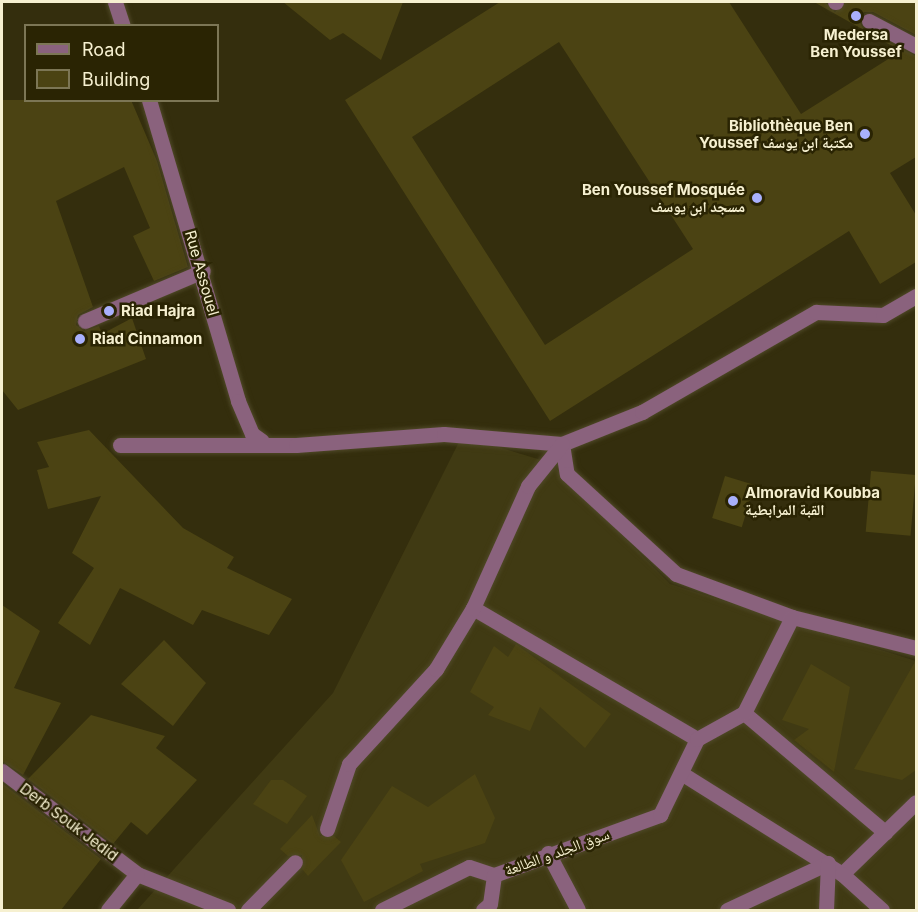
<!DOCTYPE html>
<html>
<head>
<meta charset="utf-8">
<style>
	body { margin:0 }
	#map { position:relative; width:918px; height:912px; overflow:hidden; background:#342e0d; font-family:Inter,"Noto Naskh Arabic",sans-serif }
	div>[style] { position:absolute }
	.built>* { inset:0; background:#403a13 }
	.building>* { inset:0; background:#4b4313; transform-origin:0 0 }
	.roads { filter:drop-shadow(0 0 2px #4f4928) drop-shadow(0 0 2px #4f4928) }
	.lane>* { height:15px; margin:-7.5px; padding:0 7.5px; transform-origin:7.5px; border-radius:7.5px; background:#8a627d }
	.street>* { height:15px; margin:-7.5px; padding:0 7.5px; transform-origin:7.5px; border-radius:7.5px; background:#8a627d }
	.dots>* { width:16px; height:16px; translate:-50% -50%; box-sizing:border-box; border:3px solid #2a2403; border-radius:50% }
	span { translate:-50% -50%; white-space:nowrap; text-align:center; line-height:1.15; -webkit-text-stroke:5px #2a2403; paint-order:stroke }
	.poi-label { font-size:15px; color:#f6f0d0; font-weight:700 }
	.right { translate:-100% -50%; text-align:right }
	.left { translate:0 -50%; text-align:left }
	.street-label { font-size:15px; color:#f6f0d0 }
	.frame { position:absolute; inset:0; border:3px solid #f6f0d0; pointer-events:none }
	.legend { position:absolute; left:24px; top:24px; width:195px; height:78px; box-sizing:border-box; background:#2a2403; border:2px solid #7c7655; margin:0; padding:8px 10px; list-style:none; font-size:18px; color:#f6f0d0 }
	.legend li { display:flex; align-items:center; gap:12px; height:30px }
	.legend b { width:30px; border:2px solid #7c7655 }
</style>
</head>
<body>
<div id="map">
	<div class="built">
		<div style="clip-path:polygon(462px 436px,551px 463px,670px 584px,916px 661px,916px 910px,137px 910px,333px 693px)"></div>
	</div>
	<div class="building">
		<div style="clip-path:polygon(283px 2px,403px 2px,381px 60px,343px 33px,330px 40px)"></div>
		<div style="clip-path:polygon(evenodd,500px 2px,729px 2px,801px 114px,901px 51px,814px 2px,825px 2px,835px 12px,846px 2px,916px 2px,916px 35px,873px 12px,864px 12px,859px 21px,864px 30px,916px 56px,916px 157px,890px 173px,916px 215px,916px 262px,880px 284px,849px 231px,550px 421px,345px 100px,500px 2px,559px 42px,693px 249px,545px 345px,412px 137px,559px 42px)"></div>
		<div style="clip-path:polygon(2px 100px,131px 100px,157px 161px,188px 267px,154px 281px,133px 236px,150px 228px,124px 167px,56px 201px,93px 307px,78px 315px,76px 325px,84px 331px,99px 326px,102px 334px,132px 318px,146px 359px,18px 410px,2px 390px)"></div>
		<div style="clip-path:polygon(89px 430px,183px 528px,234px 557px,227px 568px,292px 599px,269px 635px,202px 610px,193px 625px,120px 588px,90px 645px,58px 623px,94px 568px,72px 553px,101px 496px,48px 509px,37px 470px,49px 467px,37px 442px)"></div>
		<div style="left:871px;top:471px;width:45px;height:61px;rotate:5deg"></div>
		<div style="left:725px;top:476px;width:31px;height:44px;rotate:17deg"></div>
		<div style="clip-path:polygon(2px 605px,40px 631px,14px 688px,61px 703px,23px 775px,2px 761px)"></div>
		<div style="clip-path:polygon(164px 640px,206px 683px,173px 726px,121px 684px)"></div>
		<div style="clip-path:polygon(516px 644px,611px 714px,585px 748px,540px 707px,530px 731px,488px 715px,494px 707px,470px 692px,494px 646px,508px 657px)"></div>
		<div style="clip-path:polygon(916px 660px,916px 770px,902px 780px,854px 769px)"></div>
		<div style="clip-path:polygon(811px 664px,850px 687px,834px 772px,794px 740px,809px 729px,782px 720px)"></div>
		<div style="clip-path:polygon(91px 715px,165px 736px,156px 748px,197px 780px,147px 835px,131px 822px,113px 844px,28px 779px)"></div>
		<div style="clip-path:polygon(475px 774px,495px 818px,485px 843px,420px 864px,423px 871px,364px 902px,341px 860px,392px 786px,428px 807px)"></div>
		<div style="clip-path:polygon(271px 780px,283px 780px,307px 796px,287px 824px,253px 804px)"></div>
		<div style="clip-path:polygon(2px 783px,101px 859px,61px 910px,2px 910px)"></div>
		<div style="clip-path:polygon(312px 815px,320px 836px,334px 836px,341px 842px,308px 876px,302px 869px,302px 855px,288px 856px,280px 849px)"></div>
	</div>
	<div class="roads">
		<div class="lane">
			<div style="left:835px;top:2px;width:1px"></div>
			<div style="left:869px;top:21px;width:53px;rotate:28deg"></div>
			<div style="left:85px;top:321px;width:128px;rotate:-23deg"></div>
		</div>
		<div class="street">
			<div style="left:115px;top:2px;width:25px;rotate:72deg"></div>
			<div style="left:149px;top:100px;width:314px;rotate:73.5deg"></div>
			<div style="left:238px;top:401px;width:36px;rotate:67deg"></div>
			<div style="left:252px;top:434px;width:12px;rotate:35deg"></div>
			<div style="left:562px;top:444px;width:30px;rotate:81deg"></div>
			<div style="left:567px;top:474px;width:148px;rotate:42.5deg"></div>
			<div style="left:676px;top:574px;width:124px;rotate:20.3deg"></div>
			<div style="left:792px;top:617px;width:128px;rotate:14deg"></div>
			<div style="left:120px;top:445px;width:176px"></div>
			<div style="left:296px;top:445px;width:148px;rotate:-4.3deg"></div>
			<div style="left:444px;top:434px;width:118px;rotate:4.8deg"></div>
			<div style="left:562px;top:444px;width:86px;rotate:-21.8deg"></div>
			<div style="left:642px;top:412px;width:201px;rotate:-29.9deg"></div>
			<div style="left:816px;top:312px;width:67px;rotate:2.6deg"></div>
			<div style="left:883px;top:315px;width:38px;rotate:-30deg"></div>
			<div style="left:473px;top:608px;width:259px;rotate:30.3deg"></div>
			<div style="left:744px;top:713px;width:185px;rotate:40.2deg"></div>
			<div style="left:2px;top:771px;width:170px;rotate:37.3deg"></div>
			<div style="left:137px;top:874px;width:98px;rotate:21.6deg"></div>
			<div style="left:681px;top:773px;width:190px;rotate:32.1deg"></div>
			<div style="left:842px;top:874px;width:103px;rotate:-44.2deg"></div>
			<div style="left:327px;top:829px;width:69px;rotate:-71.3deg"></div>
			<div style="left:349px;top:764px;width:129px;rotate:-47.5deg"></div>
			<div style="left:436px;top:669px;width:71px;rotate:-58.8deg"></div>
			<div style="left:473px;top:608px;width:134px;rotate:-65.7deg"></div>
			<div style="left:528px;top:486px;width:54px;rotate:-51deg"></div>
			<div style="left:548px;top:853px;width:64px;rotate:62.2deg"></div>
			<div style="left:842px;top:874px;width:54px;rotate:42deg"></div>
			<div style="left:108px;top:910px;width:46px;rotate:-51.1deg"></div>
			<div style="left:248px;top:910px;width:67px;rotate:-45.6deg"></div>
			<div style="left:382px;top:910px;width:97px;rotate:-26.3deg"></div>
			<div style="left:469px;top:867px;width:26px;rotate:18deg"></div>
			<div style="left:494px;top:875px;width:177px;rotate:-19.9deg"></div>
			<div style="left:660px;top:815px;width:85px;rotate:-64deg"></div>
			<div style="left:697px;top:739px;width:54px;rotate:-29deg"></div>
			<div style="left:744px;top:713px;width:107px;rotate:-63.4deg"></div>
			<div style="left:483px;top:910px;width:9px;rotate:-41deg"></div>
			<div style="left:490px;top:904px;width:29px;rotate:-82deg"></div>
			<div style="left:727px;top:910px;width:111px;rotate:-25deg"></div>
			<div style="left:826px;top:910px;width:47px;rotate:-87.6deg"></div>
		</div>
	</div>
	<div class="dots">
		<div style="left:856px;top:16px;background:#a9b0fc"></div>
		<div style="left:865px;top:134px;background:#a9b0fc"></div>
		<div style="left:757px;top:198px;background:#a9b0fc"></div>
		<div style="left:109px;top:311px;background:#a9b0fc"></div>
		<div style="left:80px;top:339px;background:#a9b0fc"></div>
		<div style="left:733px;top:501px;background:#a9b0fc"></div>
	</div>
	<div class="poi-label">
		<span style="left:856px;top:43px">Medersa<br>Ben Youssef</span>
		<span class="right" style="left:853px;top:134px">Bibliothèque Ben<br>Youssef مكتبة ابن يوسف</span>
		<span class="right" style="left:745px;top:198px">Ben Youssef Mosquée<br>مسجد ابن يوسف</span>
		<span class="left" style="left:121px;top:311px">Riad Hajra</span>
		<span class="left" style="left:92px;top:339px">Riad Cinnamon</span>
		<span class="left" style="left:745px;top:501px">Almoravid Koubba<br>القبة المرابطية</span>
	</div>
	<div class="street-label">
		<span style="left:202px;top:273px;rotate:74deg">Rue Assouel</span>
		<span style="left:69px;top:822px;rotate:37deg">Derb Souk Jedid</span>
		<span style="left:557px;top:852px;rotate:-20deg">سوق الجلد و الطالعة</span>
	</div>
	<div class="frame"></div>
	<ul class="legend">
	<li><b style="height:8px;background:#8a627d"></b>Road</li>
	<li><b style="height:16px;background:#4b4313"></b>Building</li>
	</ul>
</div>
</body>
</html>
